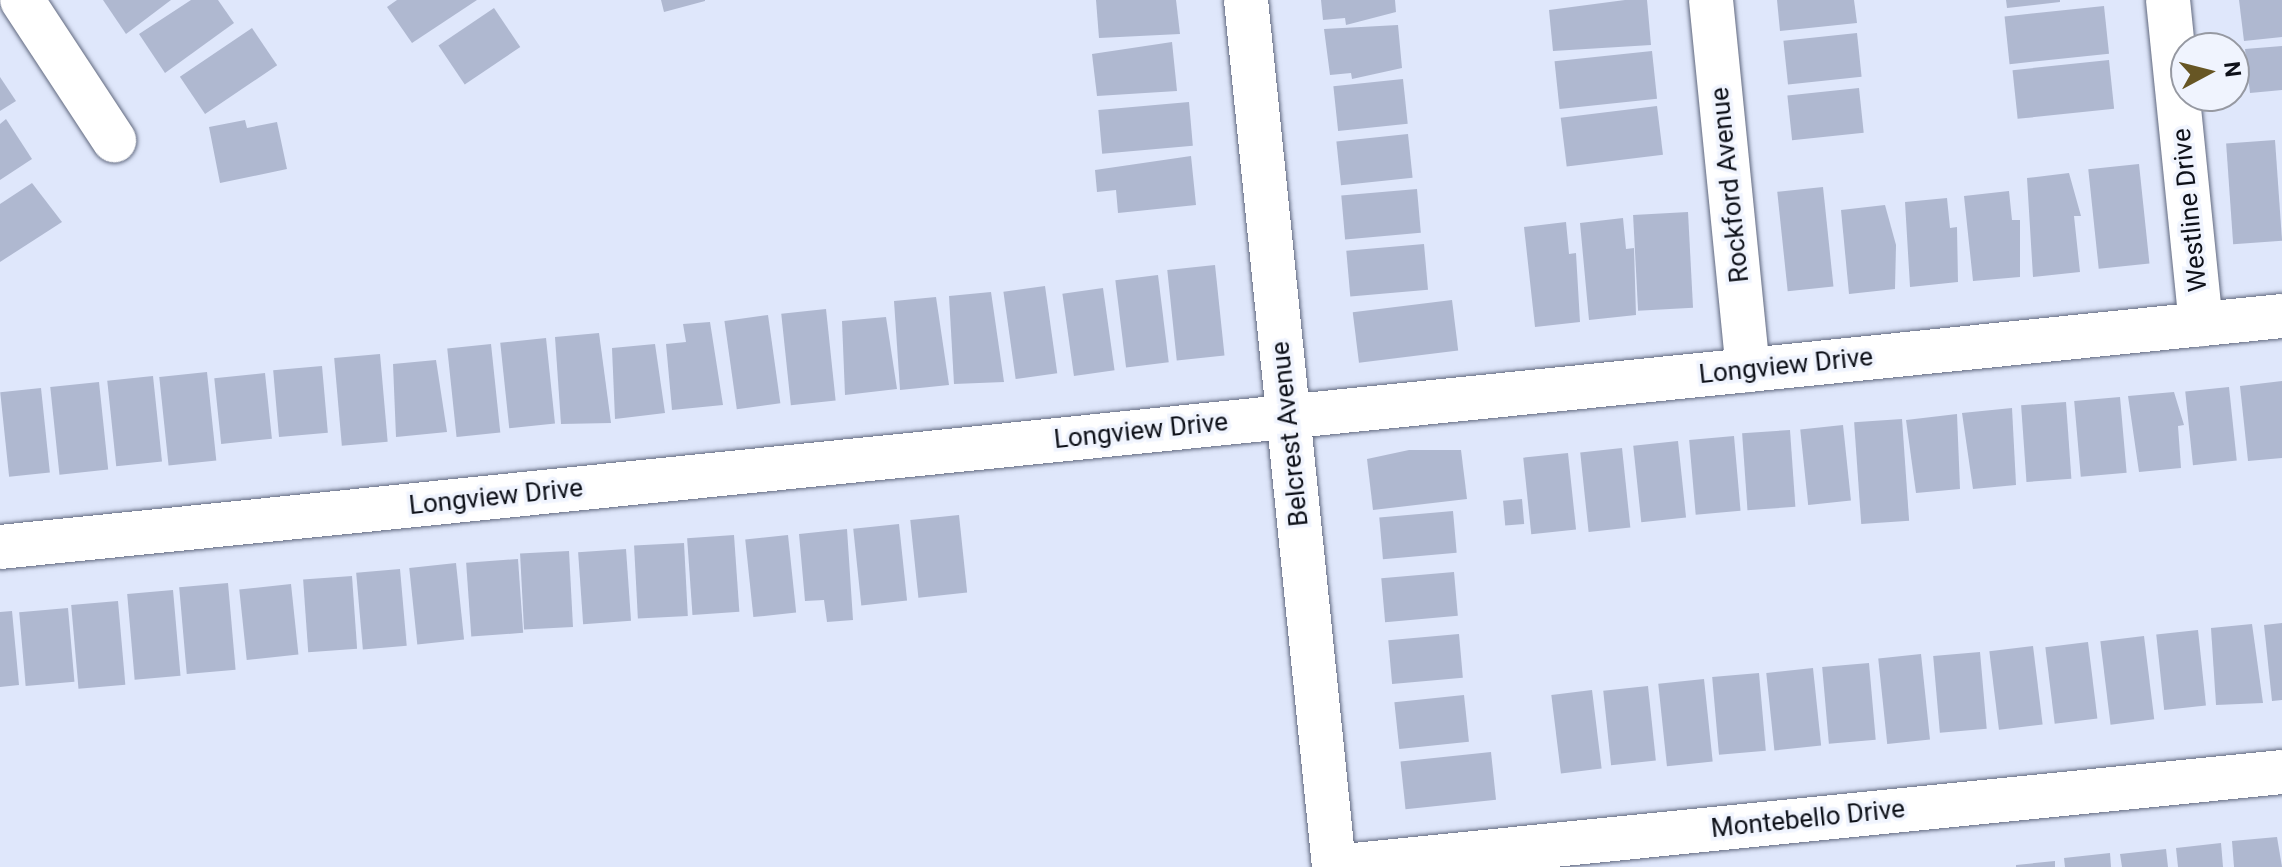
<!DOCTYPE html>
<html>
<head>
<meta charset="utf-8">
<style>
	body { margin:0 }
	#map { position:relative; width:2282px; height:867px; overflow:hidden; background:#dfe7fb; font-family:Roboto,sans-serif }
	div>[style] { position:absolute }
	.building>* { inset:0; background:#afb8d0; transform-origin:0 0 }
	.roads { filter:drop-shadow(0 0 2px #60687e) drop-shadow(0 0 2px #60687e) }
	.minor>* { height:44px; margin:-22px; padding:0 22px; transform-origin:22px; border-radius:22px; background:#fff }
	span { translate:-50% -50%; white-space:nowrap; text-align:center; line-height:1.15; -webkit-text-stroke:7px #f0f4fe; paint-order:stroke }
	.street-label { font-size:26px; color:#0e1119 }
	.north { position:absolute; left:2170px; top:32px; width:80px; height:80px; box-sizing:border-box; background:#f0f4fe; border:2px solid #9699a2; border-radius:50%; rotate:83deg; font-size:22px; font-weight:700; line-height:32px; text-align:center; color:#0e1119 }
	.north::after { content:''; display:block; margin:auto; width:28px; height:36px; background:#675624; clip-path:polygon(50% 0,100% 100%,50% 72%,0 100%) }
</style>
</head>
<body>
<div id="map">
	<div class="building">
		<div style="clip-path:polygon(103px 0,171px 0,126px 34px)"></div>
		<div style="clip-path:polygon(191px 0,218px 0,234px 23px,165px 73px,139px 34px)"></div>
		<div style="clip-path:polygon(397px 0,477px 0,412px 43px,387px 7px)"></div>
		<div style="clip-path:polygon(661px 0,705px 0,705px 1px,664px 12px)"></div>
		<div style="clip-path:polygon(1096px 0,1176px 0,1180px 34px,1099px 38px)"></div>
		<div style="clip-path:polygon(1321px 0,1395px 0,1396px 12px,1346px 25px,1345px 18px,1323px 20px)"></div>
		<div style="clip-path:polygon(1625px 0,1647px 0,1651px 45px,1553px 51px,1549px 10px)"></div>
		<div style="clip-path:polygon(1777px 0,1854px 0,1857px 23px,1780px 31px)"></div>
		<div style="clip-path:polygon(2006px 0,2060px 0,2060px 2px,2007px 8px)"></div>
		<div style="clip-path:polygon(2239px 0,2282px 0,2282px 37px,2244px 41px)"></div>
		<div style="left:2104px;top:6px;width:48px;height:100px;rotate:84deg"></div>
		<div style="left:494px;top:8px;width:47px;height:67px;rotate:56deg"></div>
		<div style="clip-path:polygon(1398px 25px,1402px 68px,1352px 79px,1351px 73px,1330px 75px,1324px 29px)"></div>
		<div style="left:252px;top:28px;width:45px;height:87px;rotate:56deg"></div>
		<div style="left:1857px;top:33px;width:44px;height:74px;rotate:84deg"></div>
		<div style="clip-path:polygon(1172px 42px,1177px 91px,1097px 96px,1092px 54px)"></div>
		<div style="clip-path:polygon(2282px 46px,2282px 90px,2250px 93px,2245px 49px)"></div>
		<div style="left:1652px;top:51px;width:48px;height:98px;rotate:84deg"></div>
		<div style="left:2109px;top:60px;width:49px;height:97px;rotate:84deg"></div>
		<div style="clip-path:polygon(0 77px,16px 101px,0 111px)"></div>
		<div style="left:1403px;top:79px;width:45px;height:70px;rotate:84deg"></div>
		<div style="left:1859px;top:88px;width:45px;height:72px;rotate:84deg"></div>
		<div style="left:1189px;top:102px;width:44px;height:91px;rotate:85deg"></div>
		<div style="left:1657px;top:106px;width:49px;height:97px;rotate:83deg"></div>
		<div style="clip-path:polygon(6px 119px,32px 159px,0 180px,0 124px)"></div>
		<div style="clip-path:polygon(245px 120px,247px 128px,277px 122px,287px 169px,220px 183px,209px 127px)"></div>
		<div style="left:1408px;top:134px;width:44px;height:72px;rotate:84deg"></div>
		<div style="left:2275px;top:140px;width:101px;height:49px;rotate:86deg"></div>
		<div style="clip-path:polygon(1191px 156px,1196px 205px,1118px 213px,1116px 190px,1097px 192px,1095px 170px)"></div>
		<div style="left:2139px;top:164px;width:100px;height:51px;rotate:84deg"></div>
		<div style="clip-path:polygon(2069px 173px,2081px 216px,2074px 216px,2080px 272px,2033px 277px,2027px 178px)"></div>
		<div style="clip-path:polygon(32px 183px,62px 222px,0 262px,0 204px)"></div>
		<div style="left:1823px;top:187px;width:100px;height:46px;rotate:84deg"></div>
		<div style="left:1417px;top:189px;width:44px;height:76px;rotate:85deg"></div>
		<div style="clip-path:polygon(2009px 191px,2012px 220px,2020px 220px,2020px 277px,1973px 281px,1964px 196px)"></div>
		<div style="clip-path:polygon(1947px 198px,1950px 228px,1957px 227px,1958px 282px,1910px 287px,1905px 202px)"></div>
		<div style="clip-path:polygon(1885px 205px,1896px 245px,1895px 289px,1849px 294px,1841px 210px)"></div>
		<div style="left:1688px;top:212px;width:96px;height:55px;rotate:87deg"></div>
		<div style="clip-path:polygon(1623px 218px,1626px 249px,1634px 248px,1636px 315px,1589px 320px,1580px 223px)"></div>
		<div style="clip-path:polygon(1566px 222px,1569px 254px,1576px 253px,1580px 322px,1535px 327px,1524px 227px)"></div>
		<div style="left:1424px;top:244px;width:46px;height:78px;rotate:85deg"></div>
		<div style="left:1215px;top:265px;width:91px;height:48px;rotate:84deg"></div>
		<div style="left:1158px;top:275px;width:88px;height:43px;rotate:83deg"></div>
		<div style="left:1045px;top:286px;width:88px;height:42px;rotate:82deg"></div>
		<div style="left:1103px;top:288px;width:83px;height:41px;rotate:82deg"></div>
		<div style="clip-path:polygon(991px 292px,1004px 382px,954px 384px,949px 296px)"></div>
		<div style="clip-path:polygon(936px 297px,949px 385px,900px 390px,894px 301px)"></div>
		<div style="left:1452px;top:300px;width:51px;height:100px;rotate:83deg"></div>
		<div style="left:826px;top:309px;width:92px;height:45px;rotate:84deg"></div>
		<div style="left:768px;top:315px;width:89px;height:44px;rotate:82deg"></div>
		<div style="clip-path:polygon(886px 317px,897px 389px,845px 395px,842px 321px)"></div>
		<div style="clip-path:polygon(710px 322px,723px 405px,672px 410px,666px 344px,686px 342px,683px 324px)"></div>
		<div style="clip-path:polygon(599px 333px,611px 423px,561px 424px,555px 337px)"></div>
		<div style="left:546px;top:338px;width:86px;height:46px;rotate:84deg"></div>
		<div style="left:491px;top:344px;width:89px;height:44px;rotate:84deg"></div>
		<div style="clip-path:polygon(655px 344px,665px 413px,615px 419px,612px 348px)"></div>
		<div style="left:380px;top:354px;width:88px;height:46px;rotate:85deg"></div>
		<div style="clip-path:polygon(436px 360px,447px 432px,396px 437px,393px 364px)"></div>
		<div style="left:322px;top:366px;width:67px;height:49px;rotate:85deg"></div>
		<div style="left:207px;top:372px;width:89px;height:48px;rotate:84deg"></div>
		<div style="left:265px;top:373px;width:66px;height:51px;rotate:84deg"></div>
		<div style="left:153px;top:376px;width:86px;height:46px;rotate:84deg"></div>
		<div style="clip-path:polygon(2282px 381px,2282px 458px,2248px 461px,2240px 386px)"></div>
		<div style="left:99px;top:382px;width:88px;height:49px;rotate:84deg"></div>
		<div style="left:2229px;top:387px;width:74px;height:44px;rotate:84deg"></div>
		<div style="left:41px;top:388px;width:85px;height:41px;rotate:84deg"></div>
		<div style="clip-path:polygon(2174px 392px,2184px 425px,2178px 426px,2181px 468px,2139px 472px,2128px 396px)"></div>
		<div style="left:2120px;top:397px;width:76px;height:46px;rotate:85deg"></div>
		<div style="left:2066px;top:402px;width:77px;height:45px;rotate:86deg"></div>
		<div style="clip-path:polygon(2012px 408px,2016px 485px,1973px 489px,1962px 413px)"></div>
		<div style="clip-path:polygon(1957px 414px,1960px 489px,1916px 493px,1906px 420px)"></div>
		<div style="left:1902px;top:419px;width:102px;height:48px;rotate:86deg"></div>
		<div style="left:1843px;top:425px;width:76px;height:43px;rotate:84deg"></div>
		<div style="left:1790px;top:430px;width:77px;height:48px;rotate:86deg"></div>
		<div style="left:1734px;top:436px;width:75px;height:45px;rotate:85deg"></div>
		<div style="left:1678px;top:441px;width:77px;height:45px;rotate:84deg"></div>
		<div style="left:1622px;top:448px;width:80px;height:42px;rotate:84deg"></div>
		<div style="clip-path:polygon(1409px 450px,1461px 450px,1467px 499px,1373px 510px,1367px 459px)"></div>
		<div style="left:1568px;top:453px;width:77px;height:45px;rotate:84deg"></div>
		<div style="left:1522px;top:499px;width:25px;height:19px;rotate:85deg"></div>
		<div style="left:1453px;top:511px;width:42px;height:74px;rotate:85deg"></div>
		<div style="left:959px;top:515px;width:78px;height:49px;rotate:84deg"></div>
		<div style="left:899px;top:524px;width:77px;height:46px;rotate:84deg"></div>
		<div style="clip-path:polygon(847px 529px,853px 620px,827px 622px,824px 600px,805px 601px,799px 534px)"></div>
		<div style="left:734px;top:535px;width:77px;height:47px;rotate:86deg"></div>
		<div style="left:788px;top:535px;width:78px;height:43px;rotate:84deg"></div>
		<div style="left:684px;top:543px;width:73px;height:50px;rotate:87deg"></div>
		<div style="left:626px;top:549px;width:72px;height:48px;rotate:86deg"></div>
		<div style="left:569px;top:551px;width:76px;height:49px;rotate:87deg"></div>
		<div style="left:518px;top:559px;width:74px;height:52px;rotate:86deg"></div>
		<div style="left:456px;top:563px;width:77px;height:47px;rotate:84deg"></div>
		<div style="left:400px;top:569px;width:77px;height:44px;rotate:85deg"></div>
		<div style="left:1454px;top:572px;width:44px;height:73px;rotate:85deg"></div>
		<div style="left:352px;top:576px;width:73px;height:49px;rotate:86deg"></div>
		<div style="left:228px;top:583px;width:87px;height:49px;rotate:85deg"></div>
		<div style="left:291px;top:584px;width:71px;height:52px;rotate:84deg"></div>
		<div style="left:173px;top:590px;width:86px;height:46px;rotate:85deg"></div>
		<div style="left:118px;top:601px;width:84px;height:47px;rotate:85deg"></div>
		<div style="left:68px;top:608px;width:74px;height:49px;rotate:85deg"></div>
		<div style="clip-path:polygon(12px 611px,19px 685px,0 687px,0 612px)"></div>
		<div style="clip-path:polygon(2282px 623px,2282px 700px,2272px 701px,2264px 625px)"></div>
		<div style="clip-path:polygon(2252px 624px,2263px 703px,2216px 705px,2211px 628px)"></div>
		<div style="left:2198px;top:630px;width:76px;height:42px;rotate:84deg"></div>
		<div style="left:1459px;top:634px;width:44px;height:71px;rotate:85deg"></div>
		<div style="left:2144px;top:636px;width:84px;height:44px;rotate:83deg"></div>
		<div style="left:2088px;top:642px;width:77px;height:43px;rotate:83deg"></div>
		<div style="left:2033px;top:646px;width:79px;height:44px;rotate:83deg"></div>
		<div style="left:1980px;top:652px;width:77px;height:47px;rotate:85deg"></div>
		<div style="left:1921px;top:654px;width:86px;height:43px;rotate:84deg"></div>
		<div style="left:1869px;top:663px;width:77px;height:47px;rotate:85deg"></div>
		<div style="left:1813px;top:668px;width:78px;height:47px;rotate:84deg"></div>
		<div style="left:1759px;top:673px;width:78px;height:47px;rotate:85deg"></div>
		<div style="left:1704px;top:679px;width:83px;height:46px;rotate:84deg"></div>
		<div style="left:1648px;top:686px;width:75px;height:45px;rotate:84deg"></div>
		<div style="left:1592px;top:690px;width:79px;height:41px;rotate:83deg"></div>
		<div style="left:1464px;top:695px;width:47px;height:70px;rotate:84deg"></div>
		<div style="left:1491px;top:752px;width:48px;height:91px;rotate:84deg"></div>
		<div style="clip-path:polygon(2277px 837px,2282px 867px,2234px 867px,2232px 841px)"></div>
		<div style="clip-path:polygon(2221px 843px,2223px 867px,2178px 867px,2176px 848px)"></div>
		<div style="clip-path:polygon(2166px 849px,2168px 867px,2122px 867px,2120px 854px)"></div>
		<div style="clip-path:polygon(2110px 853px,2111px 867px,2065px 867px,2064px 858px)"></div>
		<div style="clip-path:polygon(2055px 861px,2055px 867px,2016px 867px,2016px 865px)"></div>
	</div>
	<div class="roads">
		<div class="minor">
			<div style="left:22px;top:0;width:168px;rotate:56.7deg"></div>
			<div style="left:1246px;top:0;width:871px;rotate:84.2deg"></div>
			<div style="left:1711px;top:0;width:372px;rotate:84.3deg"></div>
			<div style="left:2168px;top:0;width:326px;rotate:84.2deg"></div>
			<div style="left:0;top:547px;width:2294px;rotate:-5.78deg"></div>
			<div style="left:1334px;top:867px;width:953px;rotate:-5.72deg"></div>
		</div>
	</div>
	<div class="street-label">
		<span style="left:1730px;top:185px;rotate:-96deg">Rockford Avenue</span>
		<span style="left:2190px;top:210px;rotate:-96deg">Westline Drive</span>
		<span style="left:1786px;top:366px;rotate:-6deg">Longview Drive</span>
		<span style="left:1141px;top:431px;rotate:-6deg">Longview Drive</span>
		<span style="left:1290px;top:434px;rotate:-96deg">Belcrest Avenue</span>
		<span style="left:496px;top:497px;rotate:-6deg">Longview Drive</span>
		<span style="left:1808px;top:819px;rotate:-6deg">Montebello Drive</span>
	</div>
	<div class="north">N</div>
</div>
</body>
</html>
